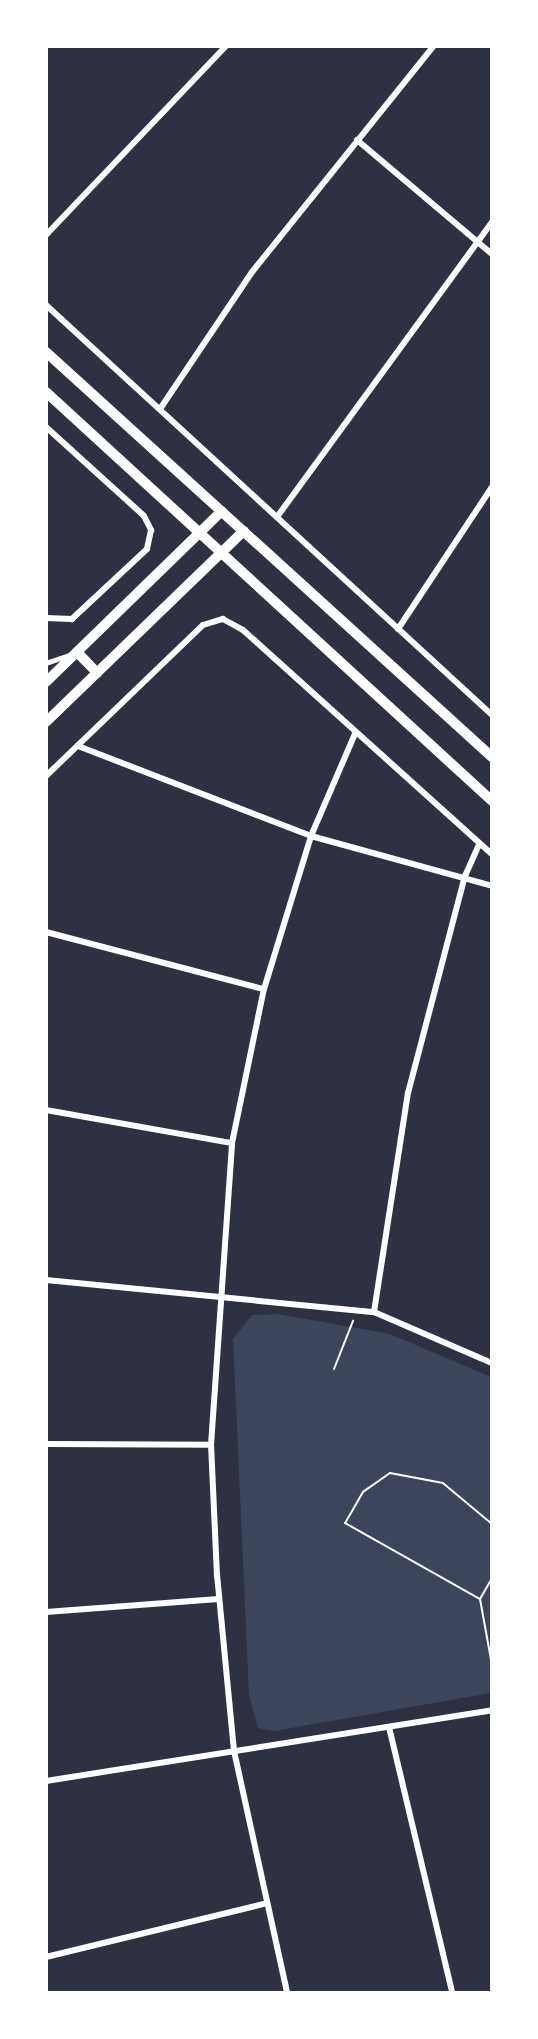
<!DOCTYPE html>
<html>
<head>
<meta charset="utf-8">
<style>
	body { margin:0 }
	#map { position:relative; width:538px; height:2039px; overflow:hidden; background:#2d3142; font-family:Commissioner,sans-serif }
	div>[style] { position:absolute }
	.green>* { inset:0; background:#3c4559 }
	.path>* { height:2px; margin:-1px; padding:0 1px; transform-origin:1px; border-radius:1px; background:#fff }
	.service>* { height:4.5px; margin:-2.25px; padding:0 2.25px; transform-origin:2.25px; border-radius:2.25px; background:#fff }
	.minor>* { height:6px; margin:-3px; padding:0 3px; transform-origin:3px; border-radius:3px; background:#fff }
	.tertiary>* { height:10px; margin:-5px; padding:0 5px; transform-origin:5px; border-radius:5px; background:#fff }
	span { translate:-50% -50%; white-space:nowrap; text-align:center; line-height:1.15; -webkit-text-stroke:5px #fff; paint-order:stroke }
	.frame { position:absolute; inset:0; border:48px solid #fff; pointer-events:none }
</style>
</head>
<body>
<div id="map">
	<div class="green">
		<div style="clip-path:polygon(278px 1314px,390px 1334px,491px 1377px,491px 1693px,274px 1731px,258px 1728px,249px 1695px,233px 1339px,252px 1315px)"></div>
	</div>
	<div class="path">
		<div style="left:334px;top:1369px;width:52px;rotate:-68.4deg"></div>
		<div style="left:492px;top:1524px;width:64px;rotate:-140.1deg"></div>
		<div style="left:443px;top:1483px;width:54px;rotate:-169.3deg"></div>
		<div style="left:390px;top:1473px;width:33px;rotate:145deg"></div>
		<div style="left:363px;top:1492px;width:36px;rotate:120deg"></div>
		<div style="left:345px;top:1523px;width:155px;rotate:29.4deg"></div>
		<div style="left:480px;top:1599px;width:24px;rotate:-60deg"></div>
		<div style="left:480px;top:1599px;width:67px;rotate:79.7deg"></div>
	</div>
	<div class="service">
		<div style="left:46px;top:663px;width:24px;rotate:-19deg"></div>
	</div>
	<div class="minor">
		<div style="left:357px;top:140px;width:177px;rotate:40.2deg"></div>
		<div style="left:46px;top:235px;width:261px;rotate:-46.4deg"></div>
		<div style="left:46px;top:305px;width:606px;rotate:42.59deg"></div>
		<div style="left:160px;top:409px;width:165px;rotate:-56.1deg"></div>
		<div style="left:252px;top:272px;width:290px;rotate:-51.2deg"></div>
		<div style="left:46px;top:427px;width:132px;rotate:42.2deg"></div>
		<div style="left:144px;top:516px;width:16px;rotate:63deg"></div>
		<div style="left:151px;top:530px;width:19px;rotate:102deg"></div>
		<div style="left:147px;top:549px;width:103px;rotate:137deg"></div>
		<div style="left:72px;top:619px;width:26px;rotate:-178deg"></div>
		<div style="left:277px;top:517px;width:365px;rotate:-53.9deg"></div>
		<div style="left:398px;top:629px;width:170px;rotate:-56.5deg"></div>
		<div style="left:78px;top:746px;width:250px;rotate:21.1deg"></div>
		<div style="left:311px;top:836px;width:188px;rotate:15.4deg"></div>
		<div style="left:46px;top:776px;width:218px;rotate:-43.9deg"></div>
		<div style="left:203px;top:625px;width:21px;rotate:-17deg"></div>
		<div style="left:223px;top:619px;width:23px;rotate:29deg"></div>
		<div style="left:243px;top:630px;width:335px;rotate:42deg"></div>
		<div style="left:46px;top:932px;width:225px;rotate:14.7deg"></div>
		<div style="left:46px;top:1110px;width:189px;rotate:10.1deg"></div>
		<div style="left:46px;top:1280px;width:330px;rotate:5.6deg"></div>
		<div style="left:374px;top:1312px;width:129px;rotate:23.4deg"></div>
		<div style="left:374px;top:1312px;width:222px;rotate:-81.2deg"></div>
		<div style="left:408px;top:1093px;width:224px;rotate:-75.3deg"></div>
		<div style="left:465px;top:876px;width:34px;rotate:-66deg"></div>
		<div style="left:46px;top:1444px;width:165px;rotate:0.3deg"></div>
		<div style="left:46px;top:1612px;width:173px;rotate:-4.3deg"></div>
		<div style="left:389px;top:1727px;width:272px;rotate:76.6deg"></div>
		<div style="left:46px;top:1781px;width:452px;rotate:-9deg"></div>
		<div style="left:46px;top:1957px;width:224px;rotate:-13.7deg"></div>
		<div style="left:287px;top:1992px;width:247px;rotate:-102.4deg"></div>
		<div style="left:234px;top:1751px;width:176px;rotate:-95.5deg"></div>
		<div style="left:217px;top:1576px;width:131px;rotate:-92.6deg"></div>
		<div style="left:211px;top:1445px;width:303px;rotate:-86deg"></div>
		<div style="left:232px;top:1143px;width:157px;rotate:-78.3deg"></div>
		<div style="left:264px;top:989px;width:160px;rotate:-72.9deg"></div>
		<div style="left:311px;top:836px;width:111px;rotate:-66.7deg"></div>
	</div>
	<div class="tertiary">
		<div style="left:46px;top:352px;width:602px;rotate:42.24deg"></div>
		<div style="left:46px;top:392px;width:605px;rotate:42.52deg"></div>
		<div style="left:77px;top:652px;width:29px;rotate:46deg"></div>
		<div style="left:46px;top:682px;width:245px;rotate:-44.2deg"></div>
		<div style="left:46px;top:722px;width:275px;rotate:-44deg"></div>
	</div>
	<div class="frame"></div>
</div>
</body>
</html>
